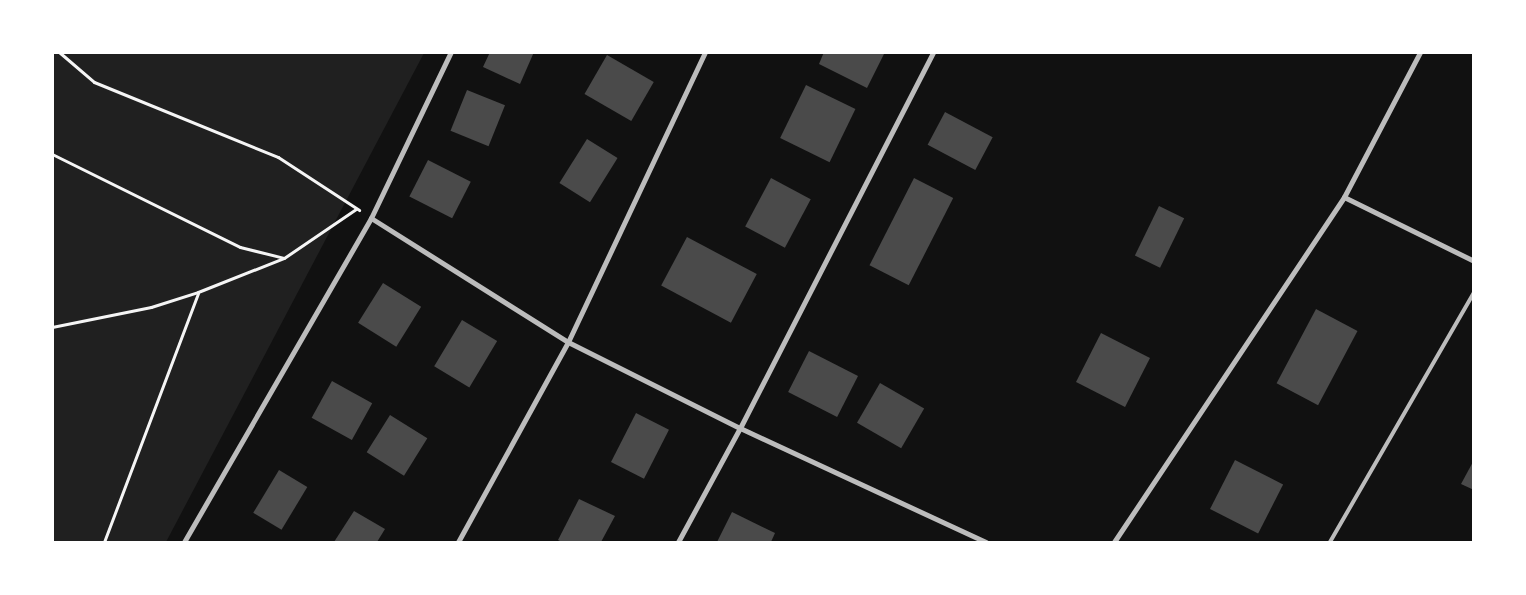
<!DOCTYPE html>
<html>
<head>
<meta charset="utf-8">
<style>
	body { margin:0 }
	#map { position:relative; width:1526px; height:595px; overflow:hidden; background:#111; font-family:"DejaVu Sans",sans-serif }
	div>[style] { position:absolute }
	.green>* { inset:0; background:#202020 }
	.building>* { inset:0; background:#4a4a4a; transform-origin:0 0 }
	.path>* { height:3px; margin:-1.5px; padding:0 1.5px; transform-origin:1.5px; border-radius:1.5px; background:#f5f5f5 }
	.service>* { height:4px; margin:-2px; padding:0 2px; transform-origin:2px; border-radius:2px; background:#bcbcbc }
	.minor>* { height:5px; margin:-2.5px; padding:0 2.5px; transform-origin:2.5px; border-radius:2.5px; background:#bcbcbc }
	span { translate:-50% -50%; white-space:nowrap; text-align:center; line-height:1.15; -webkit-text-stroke:5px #fff; paint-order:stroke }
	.frame { position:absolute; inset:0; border:54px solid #fff; pointer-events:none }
</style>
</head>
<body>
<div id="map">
	<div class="green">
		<div style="clip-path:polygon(52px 53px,424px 53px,166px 542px,53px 542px)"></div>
	</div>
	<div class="building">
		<div style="clip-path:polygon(490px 52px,534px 52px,520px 84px,483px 67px)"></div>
		<div style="clip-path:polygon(824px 52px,885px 52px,867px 88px,819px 64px)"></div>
		<div style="left:607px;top:55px;width:54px;height:45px;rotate:30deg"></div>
		<div style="left:806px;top:85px;width:55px;height:59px;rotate:26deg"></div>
		<div style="left:467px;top:90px;width:41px;height:44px;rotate:22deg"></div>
		<div style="left:945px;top:112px;width:54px;height:37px;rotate:28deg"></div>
		<div style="left:587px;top:139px;width:36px;height:52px;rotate:32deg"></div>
		<div style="left:428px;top:160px;width:48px;height:41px;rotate:27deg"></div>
		<div style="left:771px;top:178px;width:45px;height:55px;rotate:28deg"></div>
		<div style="left:914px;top:178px;width:44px;height:98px;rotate:27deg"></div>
		<div style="left:1159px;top:206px;width:28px;height:55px;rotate:26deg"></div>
		<div style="left:687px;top:237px;width:79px;height:55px;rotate:28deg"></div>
		<div style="left:383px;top:283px;width:45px;height:47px;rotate:32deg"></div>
		<div style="left:1316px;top:309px;width:47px;height:84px;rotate:28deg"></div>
		<div style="left:462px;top:320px;width:41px;height:54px;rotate:31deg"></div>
		<div style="left:1101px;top:333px;width:55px;height:55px;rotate:27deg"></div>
		<div style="left:809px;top:351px;width:55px;height:46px;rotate:27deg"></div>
		<div style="left:332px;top:381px;width:46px;height:42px;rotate:29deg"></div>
		<div style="left:880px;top:383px;width:51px;height:46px;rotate:30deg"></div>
		<div style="left:636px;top:413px;width:37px;height:55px;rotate:27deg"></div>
		<div style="left:390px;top:415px;width:44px;height:44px;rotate:32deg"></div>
		<div style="left:1235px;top:460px;width:54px;height:55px;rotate:27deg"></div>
		<div style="clip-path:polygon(1474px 460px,1474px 490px,1461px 484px)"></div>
		<div style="left:279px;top:470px;width:33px;height:50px;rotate:31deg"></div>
		<div style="clip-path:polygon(579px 499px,615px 516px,601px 542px,562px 542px,558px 540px)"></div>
		<div style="clip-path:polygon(354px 511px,385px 529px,377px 542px,334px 542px)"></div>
		<div style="clip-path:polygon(732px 512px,775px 533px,771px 542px,717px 542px)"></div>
	</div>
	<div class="path">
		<div style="left:59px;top:52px;width:46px;rotate:40.6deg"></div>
		<div style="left:94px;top:82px;width:199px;rotate:22.2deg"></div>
		<div style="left:278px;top:157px;width:97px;rotate:33.2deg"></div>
		<div style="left:52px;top:154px;width:210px;rotate:26.3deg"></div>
		<div style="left:240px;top:247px;width:45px;rotate:14deg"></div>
		<div style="left:52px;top:327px;width:101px;rotate:-11.4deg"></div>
		<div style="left:151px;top:307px;width:49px;rotate:-17.7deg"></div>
		<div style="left:198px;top:292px;width:92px;rotate:-21.6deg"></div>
		<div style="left:284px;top:258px;width:87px;rotate:-34.2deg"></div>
		<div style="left:104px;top:542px;width:266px;rotate:-69.3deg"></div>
	</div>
	<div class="service">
		<div style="left:1330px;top:542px;width:288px;rotate:-60deg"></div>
	</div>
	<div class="minor">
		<div style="left:1344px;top:197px;width:145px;rotate:26.2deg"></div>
		<div style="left:371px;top:218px;width:233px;rotate:32.2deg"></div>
		<div style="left:568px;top:342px;width:192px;rotate:26.6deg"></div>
		<div style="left:740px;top:428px;width:271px;rotate:24.9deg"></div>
		<div style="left:184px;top:542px;width:374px;rotate:-60deg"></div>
		<div style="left:371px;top:218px;width:184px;rotate:-64.3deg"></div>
		<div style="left:458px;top:542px;width:228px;rotate:-61.2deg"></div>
		<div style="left:568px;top:342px;width:321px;rotate:-64.7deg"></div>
		<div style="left:678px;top:542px;width:130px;rotate:-61.5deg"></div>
		<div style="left:740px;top:428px;width:423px;rotate:-62.8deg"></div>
		<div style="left:1114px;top:542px;width:415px;rotate:-56.3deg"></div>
		<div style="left:1344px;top:197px;width:164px;rotate:-62.3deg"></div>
	</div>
	<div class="frame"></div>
</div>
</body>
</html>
